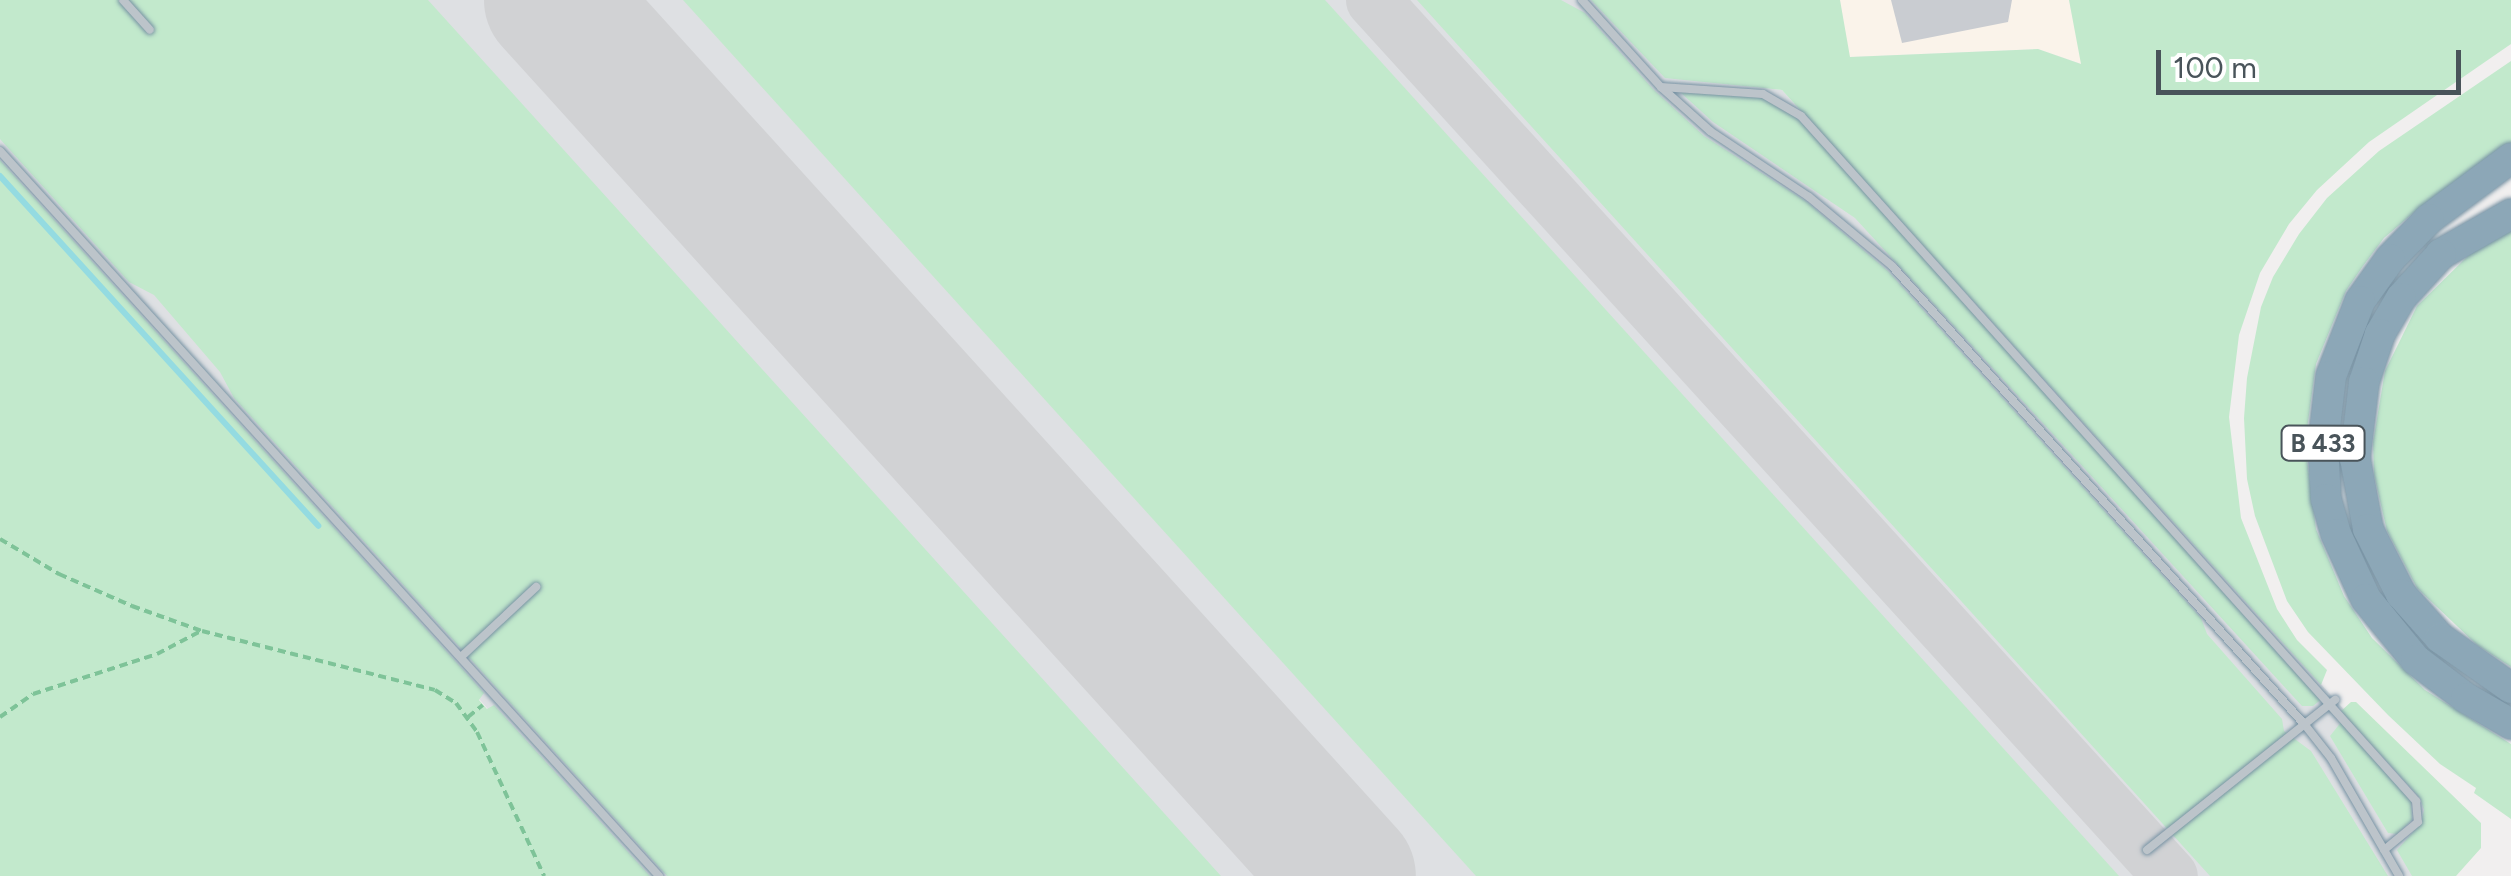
<!DOCTYPE html>
<html>
<head>
<meta charset="utf-8">
<style>
	body { margin:0 }
	#map { position:relative; width:2511px; height:876px; overflow:hidden; background:#f1efef; font-family:Figtree,sans-serif }
	div>[style] { position:absolute }
	.commercial>* { inset:0; background:#faf3ea }
	.airport>* { inset:0; background:#dee0e3 }
	.green>* { inset:0; background:#c2e9cc }
	.stream>* { height:6px; margin:-3px; padding:0 3px; transform-origin:3px; border-radius:3px; background:#94dbe1 }
	.taxiway>* { height:55px; margin:-27.5px; padding:0 27.5px; transform-origin:27.5px; border-radius:27.5px; background:#d1d2d4 }
	.runway>* { height:138px; margin:-69px; padding:0 69px; transform-origin:69px; border-radius:69px; background:#d1d2d4 }
	.building>* { inset:0; background:#c9ccd1 }
	.path>* { height:4px; margin-top:-2px; transform-origin:0; background:repeating-linear-gradient(90deg,#7ec398 0 8px,transparent 0 13px) }
	.roads { filter:drop-shadow(0 0 2px #7792a3) drop-shadow(0 0 2px #7792a3) }
	.lane>* { height:8px; margin:-4px; padding:0 4px; transform-origin:4px; border-radius:4px; background:#bcc4ca }
	.highway>* { height:30px; margin:-15px; padding:0 15px; transform-origin:15px; border-radius:15px; background:#8ca7b7 }
	span { translate:-50% -50%; white-space:nowrap; text-align:center; line-height:1.15; -webkit-text-stroke:10px #fff; paint-order:stroke }
	.shield-label span { padding:2px 8px; background:#fff; border:2px solid; border-radius:8px; -webkit-text-stroke-width:0 }
	.shield-label { font-size:25px; color:#49545a; font-weight:700 }
	.scale { position:absolute; left:2156px; top:50px; width:305px; height:45px; box-sizing:border-box; border:5px solid #49545a; border-top:0; padding-left:12px; font-size:30px; line-height:35px; white-space:nowrap; color:#49545a; -webkit-text-stroke:8px #fff; paint-order:stroke }
</style>
</head>
<body>
<div id="map">
	<div class="commercial">
		<div style="clip-path:polygon(1840px 0,2069px 0,2082px 64px,2038px 49px,1849px 57px)"></div>
	</div>
	<div class="airport">
		<div style="clip-path:polygon(0 0,1603px 0,1676px 78px,1782px 90px,2437px 812px,2419px 876px,632px 876px,461px 678px,0 206px)"></div>
	</div>
	<div class="green">
		<div style="clip-path:polygon(0 0,428px 0,1221px 876px,667px 876px,234px 398px,220px 372px,154px 295px,129px 282px,0 139px)"></div>
		<div style="clip-path:polygon(683px 0,1325px 0,2119px 876px,1476px 876px)"></div>
		<div style="clip-path:polygon(1417px 0,1561px 0,1585px 13px,1653px 89px,1704px 136px,1807px 202px,1888px 271px,2201px 618px,2207px 634px,2282px 719px,2284px 731px,2311px 751px,2388px 876px,2210px 876px)"></div>
		<div style="clip-path:polygon(1591px 0,1840px 0,1850px 57px,2038px 49px,2081px 64px,2069px 0,2511px 0,2511px 44px,2369px 142px,2317px 190px,2289px 224px,2260px 273px,2239px 335px,2229px 417px,2241px 518px,2277px 609px,2297px 640px,2327px 670px,2321px 685px,1782px 90px,1665px 78px)"></div>
		<div style="clip-path:polygon(2511px 61px,2511px 145px,2418px 209px,2384px 238px,2363px 266px,2346px 291px,2316px 364px,2305px 444px,2316px 529px,2344px 596px,2372px 638px,2425px 690px,2511px 744px,2511px 819px,2474px 793px,2476px 788px,2440px 764px,2388px 715px,2308px 632px,2287px 601px,2255px 516px,2247px 479px,2244px 418px,2247px 378px,2261px 307px,2273px 277px,2299px 234px,2327px 198px,2379px 151px)"></div>
		<div style="clip-path:polygon(1679px 91px,1762px 96px,1800px 119px,2323px 698px,2313px 706px,2302px 706px,1855px 218px,1713px 122px)"></div>
		<div style="clip-path:polygon(0 160px,468px 675px,484px 693px,479px 700px,487px 709px,494px 705px,650px 876px,0 876px)"></div>
		<div style="clip-path:polygon(2511px 227px,2511px 667px,2477px 645px,2417px 588px,2387px 531px,2374px 475px,2373px 442px,2385px 371px,2417px 306px,2476px 248px)"></div>
		<div style="clip-path:polygon(2351px 702px,2356px 702px,2481px 823px,2481px 848px,2456px 876px,2412px 876px,2397px 850px,2421px 823px,2424px 810px,2420px 798px,2341px 711px)"></div>
		<div style="clip-path:polygon(2342px 721px,2411px 801px,2412px 820px,2397px 834px,2388px 833px,2330px 736px)"></div>
	</div>
	<div class="stream">
		<div style="left:0;top:176px;width:473px;rotate:47.7deg"></div>
	</div>
	<div class="taxiway">
		<div style="left:1373px;top:0;width:1184px;rotate:47.7deg"></div>
	</div>
	<div class="runway">
		<div style="left:553px;top:0;width:1182px;rotate:47.81deg"></div>
	</div>
	<div class="building">
		<div style="clip-path:polygon(1891px 0,2012px 0,2008px 22px,1902px 43px)"></div>
	</div>
	<div class="path">
		<div style="left:0;top:539px;width:69px;rotate:30.7deg"></div>
		<div style="left:59px;top:574px;width:80px;rotate:23.7deg"></div>
		<div style="left:132px;top:606px;width:74px;rotate:19.7deg"></div>
		<div style="left:202px;top:631px;width:240px;rotate:14.2deg"></div>
		<div style="left:435px;top:690px;width:25px;rotate:32deg"></div>
		<div style="left:456px;top:703px;width:36px;rotate:54deg"></div>
		<div style="left:477px;top:732px;width:159px;rotate:65deg"></div>
		<div style="left:0;top:717px;width:40px;rotate:-34.9deg"></div>
		<div style="left:33px;top:694px;width:130px;rotate:-17.9deg"></div>
		<div style="left:157px;top:654px;width:50px;rotate:-27.6deg"></div>
		<div style="left:468px;top:717px;width:19px;rotate:-39deg"></div>
	</div>
	<div class="roads">
		<div class="lane">
			<div style="left:123px;top:0;width:40px;rotate:48deg"></div>
			<div style="left:1582px;top:0;width:118px;rotate:47.8deg"></div>
			<div style="left:1661px;top:87px;width:66px;rotate:41.9deg"></div>
			<div style="left:1710px;top:131px;width:119px;rotate:33.7deg"></div>
			<div style="left:1809px;top:197px;width:108px;rotate:39.7deg"></div>
			<div style="left:1892px;top:266px;width:617px;rotate:48.02deg"></div>
			<div style="left:2305px;top:725px;width:42px;rotate:51.8deg"></div>
			<div style="left:2331px;top:758px;width:136px;rotate:60deg"></div>
			<div style="left:1661px;top:87px;width:102px;rotate:3.9deg"></div>
			<div style="left:1763px;top:94px;width:44px;rotate:30.1deg"></div>
			<div style="left:1801px;top:116px;width:921px;rotate:48.08deg"></div>
			<div style="left:2416px;top:801px;width:21px;rotate:85deg"></div>
			<div style="left:2418px;top:822px;width:44px;rotate:140.5deg"></div>
			<div style="left:0;top:151px;width:980px;rotate:47.73deg"></div>
			<div style="left:461px;top:657px;width:103px;rotate:-43deg"></div>
			<div style="left:2147px;top:850px;width:241px;rotate:-38.6deg"></div>
		</div>
		<div class="highway">
			<div style="left:2511px;top:158px;width:102px;rotate:143.4deg"></div>
			<div style="left:2429px;top:219px;width:56px;rotate:134.3deg"></div>
			<div style="left:2390px;top:259px;width:52px;rotate:125.5deg"></div>
			<div style="left:2360px;top:301px;width:80px;rotate:111.1deg"></div>
			<div style="left:2331px;top:376px;width:69px;rotate:96.6deg"></div>
			<div style="left:2323px;top:445px;width:54px;rotate:86.8deg"></div>
			<div style="left:2326px;top:499px;width:36px;rotate:74deg"></div>
			<div style="left:2336px;top:534px;width:72px;rotate:65.2deg"></div>
			<div style="left:2366px;top:599px;width:79px;rotate:50.7deg"></div>
			<div style="left:2416px;top:660px;width:63px;rotate:37.2deg"></div>
			<div style="left:2466px;top:698px;width:52px;rotate:30deg"></div>
			<div style="left:2511px;top:214px;width:81px;rotate:150.3deg"></div>
			<div style="left:2441px;top:254px;width:59px;rotate:132.3deg"></div>
			<div style="left:2401px;top:298px;width:42px;rotate:120.3deg"></div>
			<div style="left:2380px;top:334px;width:51px;rotate:108.4deg"></div>
			<div style="left:2364px;top:382px;width:77px;rotate:96.8deg"></div>
			<div style="left:2355px;top:458px;width:72px;rotate:79.6deg"></div>
			<div style="left:2368px;top:529px;width:73px;rotate:63.1deg"></div>
			<div style="left:2401px;top:594px;width:59px;rotate:48.4deg"></div>
			<div style="left:2440px;top:638px;width:87px;rotate:35.2deg"></div>
		</div>
	</div>
	<div class="shield-label">
		<span style="left:2323px;top:443px">B 433</span>
	</div>
	<div class="scale">100 m</div>
</div>
</body>
</html>
